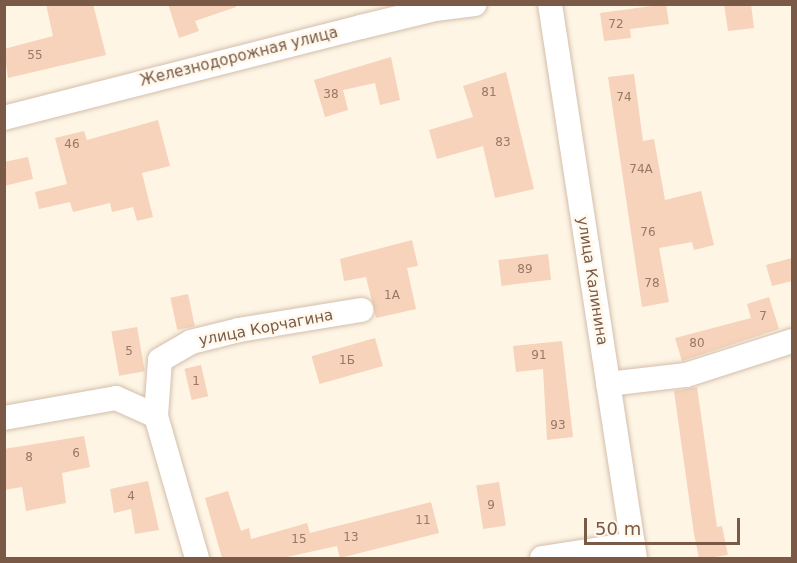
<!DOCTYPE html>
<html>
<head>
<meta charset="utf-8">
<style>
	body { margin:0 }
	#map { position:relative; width:797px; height:563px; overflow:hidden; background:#fef5e5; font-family:"DejaVu Sans",sans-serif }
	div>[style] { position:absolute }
	.building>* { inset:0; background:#f6d3ba; transform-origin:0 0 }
	.roads { filter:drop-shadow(0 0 2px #d4beac) drop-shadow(0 0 2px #d4beac) }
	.street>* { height:24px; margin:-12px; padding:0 12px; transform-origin:12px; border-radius:12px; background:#fff }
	span { translate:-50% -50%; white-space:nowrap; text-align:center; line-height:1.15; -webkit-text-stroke:5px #fff8ed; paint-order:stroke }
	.number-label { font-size:12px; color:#997864 }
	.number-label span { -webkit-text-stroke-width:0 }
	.street-label { font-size:15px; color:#7a5a47 }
	.frame { position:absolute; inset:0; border:6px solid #7a5a47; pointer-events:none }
	.scale { position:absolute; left:584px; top:518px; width:156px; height:27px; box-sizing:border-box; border:3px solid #7a5a47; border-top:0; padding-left:8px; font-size:18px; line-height:21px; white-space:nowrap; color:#7a5a47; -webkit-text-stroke:4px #fff8ed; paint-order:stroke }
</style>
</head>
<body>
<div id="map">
	<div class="building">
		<div style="clip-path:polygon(46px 4px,93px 4px,106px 55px,8px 78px,4px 49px,53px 36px)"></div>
		<div style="clip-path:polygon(168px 4px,235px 4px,236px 7px,195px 21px,199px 31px,179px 38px)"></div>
		<div style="clip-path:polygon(666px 4px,669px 24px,630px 29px,631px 38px,604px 41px,600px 13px)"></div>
		<div style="clip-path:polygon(724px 4px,751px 4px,754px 28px,728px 31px)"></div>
		<div style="clip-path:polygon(391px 57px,400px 100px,380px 105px,375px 83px,343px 90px,348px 110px,325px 117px,314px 80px)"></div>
		<div style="clip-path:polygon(506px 72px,534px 189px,495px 198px,483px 146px,437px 159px,429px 130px,473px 117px,463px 86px)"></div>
		<div style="clip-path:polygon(634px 74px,643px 141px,654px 139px,665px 200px,701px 191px,714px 245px,694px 250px,692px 242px,659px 248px,669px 302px,642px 307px,608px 77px)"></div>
		<div style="clip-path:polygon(158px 120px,170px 166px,142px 173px,153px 217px,137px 221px,133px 207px,112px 212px,110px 203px,73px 212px,70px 202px,39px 209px,35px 192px,67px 184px,55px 138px,84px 131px,87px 140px)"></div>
		<div style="clip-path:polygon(28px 157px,33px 179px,4px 186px,4px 162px)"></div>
		<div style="clip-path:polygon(412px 240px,418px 266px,407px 268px,416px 309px,376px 318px,366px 277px,344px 281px,340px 259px)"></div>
		<div style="left:548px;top:254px;width:26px;height:50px;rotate:83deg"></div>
		<div style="clip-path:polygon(792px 258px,792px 281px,772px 286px,766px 265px)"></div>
		<div style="left:188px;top:294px;width:33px;height:18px;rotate:78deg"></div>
		<div style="clip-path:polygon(769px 297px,779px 329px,682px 361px,675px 338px,751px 318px,747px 304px)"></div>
		<div style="left:137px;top:327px;width:45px;height:26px;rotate:80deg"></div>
		<div style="left:375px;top:338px;width:29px;height:66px;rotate:74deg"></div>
		<div style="clip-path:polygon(562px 341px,573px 437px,547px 440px,543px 369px,516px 372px,513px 346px)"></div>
		<div style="left:201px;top:365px;width:32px;height:17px;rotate:77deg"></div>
		<div style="clip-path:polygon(697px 387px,717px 527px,722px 526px,728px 555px,707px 558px,699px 558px,694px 534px,674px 391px)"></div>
		<div style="clip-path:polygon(84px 436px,90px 467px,62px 473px,66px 503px,26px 511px,22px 487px,4px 490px,4px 449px)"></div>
		<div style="clip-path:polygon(148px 481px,159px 530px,135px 534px,131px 509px,114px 513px,110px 489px)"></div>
		<div style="left:499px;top:482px;width:44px;height:23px;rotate:81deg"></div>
		<div style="clip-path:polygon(228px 491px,241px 531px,249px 528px,251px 539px,307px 523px,310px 533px,431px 502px,439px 533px,340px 558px,337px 546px,282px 558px,222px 558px,205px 498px)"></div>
	</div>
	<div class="roads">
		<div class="street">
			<div style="left:550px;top:4px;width:560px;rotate:81.28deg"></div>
			<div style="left:4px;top:118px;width:368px;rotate:-14.3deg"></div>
			<div style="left:361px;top:27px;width:76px;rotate:-13.7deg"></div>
			<div style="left:435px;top:9px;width:40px;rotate:-7.1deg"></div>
			<div style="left:608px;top:384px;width:79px;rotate:-6.6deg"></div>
			<div style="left:686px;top:375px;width:111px;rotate:-17.8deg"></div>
			<div style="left:156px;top:416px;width:56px;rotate:-85.9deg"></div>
			<div style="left:160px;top:360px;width:36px;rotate:-30deg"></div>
			<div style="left:191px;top:342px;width:49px;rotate:-14deg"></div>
			<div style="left:239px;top:330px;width:124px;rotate:-9.3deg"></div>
			<div style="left:4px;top:418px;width:114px;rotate:-10.1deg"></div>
			<div style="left:116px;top:398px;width:44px;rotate:24.2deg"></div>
			<div style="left:156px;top:416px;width:148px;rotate:73.9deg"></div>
			<div style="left:542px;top:558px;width:92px;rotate:-8.7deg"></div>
		</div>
	</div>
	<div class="number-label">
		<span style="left:616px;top:25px">72</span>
		<span style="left:35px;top:56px">55</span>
		<span style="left:489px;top:93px">81</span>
		<span style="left:331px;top:95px">38</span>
		<span style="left:624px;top:98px">74</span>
		<span style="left:503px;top:143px">83</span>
		<span style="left:72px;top:145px">46</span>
		<span style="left:641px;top:170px">74А</span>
		<span style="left:648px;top:233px">76</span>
		<span style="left:525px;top:270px">89</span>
		<span style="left:652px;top:284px">78</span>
		<span style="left:392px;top:296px">1А</span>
		<span style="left:763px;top:317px">7</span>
		<span style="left:697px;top:344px">80</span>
		<span style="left:129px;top:352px">5</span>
		<span style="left:539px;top:356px">91</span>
		<span style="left:347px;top:361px">1Б</span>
		<span style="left:196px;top:382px">1</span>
		<span style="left:558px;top:426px">93</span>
		<span style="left:76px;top:454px">6</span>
		<span style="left:29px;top:458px">8</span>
		<span style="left:131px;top:497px">4</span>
		<span style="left:491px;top:506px">9</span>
		<span style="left:423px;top:521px">11</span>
		<span style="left:351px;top:538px">13</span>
		<span style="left:299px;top:540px">15</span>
	</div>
	<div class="street-label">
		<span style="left:239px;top:57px;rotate:-14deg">Железнодорожная улица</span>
		<span style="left:592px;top:281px;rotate:81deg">улица Калинина</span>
		<span style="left:266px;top:328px;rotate:-11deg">улица Корчагина</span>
	</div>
	<div class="frame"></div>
	<div class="scale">50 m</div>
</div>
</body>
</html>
